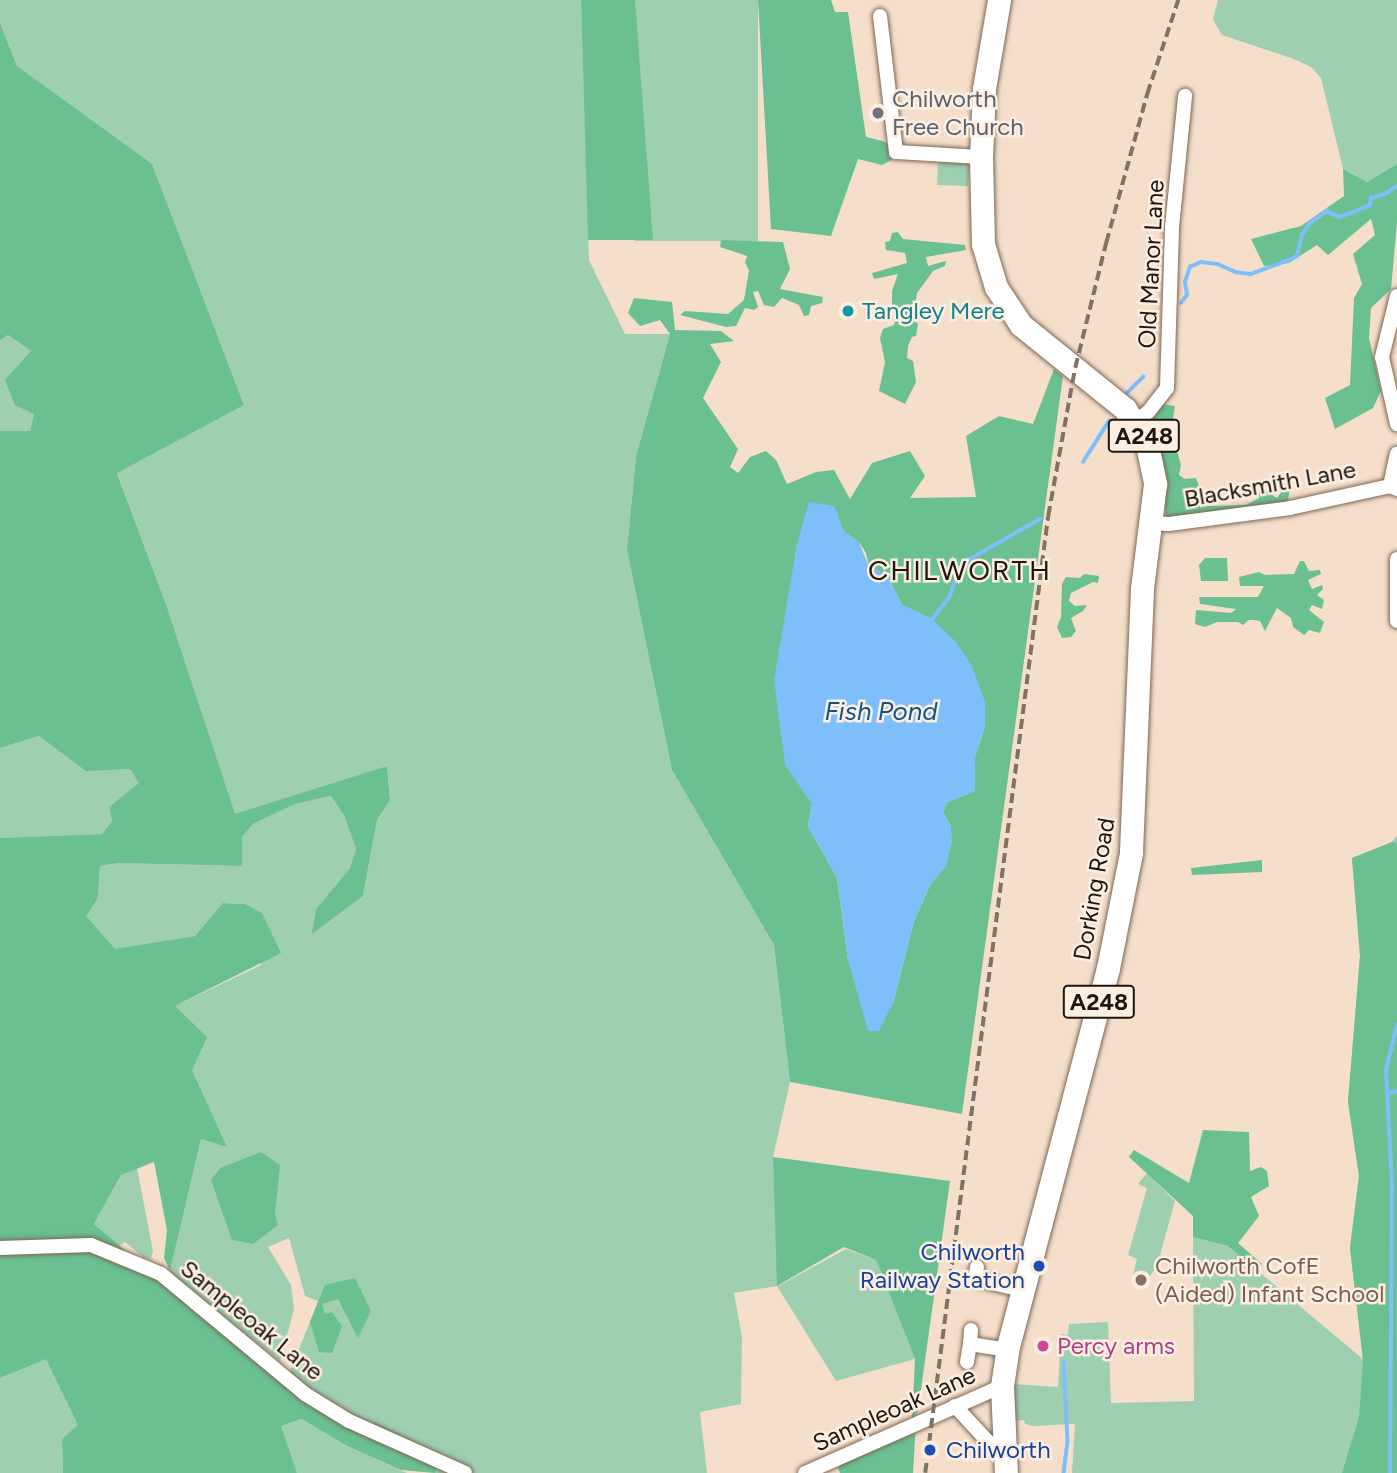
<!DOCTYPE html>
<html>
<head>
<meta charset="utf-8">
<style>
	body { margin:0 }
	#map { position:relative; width:1397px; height:1473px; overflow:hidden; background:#f6dfca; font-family:Figtree,sans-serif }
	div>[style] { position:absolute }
	.green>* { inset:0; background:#9ecfb1; transform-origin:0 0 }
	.forest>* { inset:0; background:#6ac090 }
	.water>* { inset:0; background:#7ebefb }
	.stream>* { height:3.5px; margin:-1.75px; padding:0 1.75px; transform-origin:1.75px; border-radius:1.75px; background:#7ebefb }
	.roads { filter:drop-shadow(0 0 2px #7c6755) drop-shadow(0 0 2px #7c6755) }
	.minor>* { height:14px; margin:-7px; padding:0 7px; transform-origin:7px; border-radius:7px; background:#fff }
	.primary>* { height:23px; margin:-11.5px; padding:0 11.5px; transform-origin:11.5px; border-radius:11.5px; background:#fff }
	.rail>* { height:3.5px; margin-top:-1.75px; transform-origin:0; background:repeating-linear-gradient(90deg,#807264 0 10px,transparent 0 15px) }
	.dots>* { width:19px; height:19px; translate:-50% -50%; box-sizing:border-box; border:4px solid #fceee1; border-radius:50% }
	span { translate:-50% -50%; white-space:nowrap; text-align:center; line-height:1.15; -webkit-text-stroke:5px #fceee1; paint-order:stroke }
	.shield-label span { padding:2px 5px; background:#fceee1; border:2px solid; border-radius:5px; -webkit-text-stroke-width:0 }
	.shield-label { font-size:23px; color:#1e160f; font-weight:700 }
	.worship-label { font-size:24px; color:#5b616d }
	.left { translate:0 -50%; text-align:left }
	.street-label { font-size:24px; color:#1e160f }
	.culture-label { font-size:24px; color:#0d838f }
	.transit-label { font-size:24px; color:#164399 }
	.right { translate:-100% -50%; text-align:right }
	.education-label { font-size:24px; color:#785e54 }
	.hotel-label { font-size:24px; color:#b23c85 }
	.water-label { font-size:26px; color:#0e558d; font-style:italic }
	.quarter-label { font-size:28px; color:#1e160f; letter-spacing:2px }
</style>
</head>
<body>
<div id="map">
	<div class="green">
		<div style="clip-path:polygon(0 0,581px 0,589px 260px,625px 334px,670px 334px,636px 456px,627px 550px,672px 770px,774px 945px,790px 1082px,773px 1157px,778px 1286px,846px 1249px,876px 1260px,915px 1359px,836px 1381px,777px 1286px,734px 1293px,742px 1337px,741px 1404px,700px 1412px,707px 1473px,435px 1473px,442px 1456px,369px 1427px,314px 1395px,290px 1372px,318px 1301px,305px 1296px,289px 1238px,268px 1247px,291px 1285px,294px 1310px,280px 1361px,176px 1280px,170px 1271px,201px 1139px,226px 1146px,192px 1070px,175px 1006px,261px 965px,245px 904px,224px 903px,195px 936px,115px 950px,85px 916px,98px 898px,100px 866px,118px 863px,241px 866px,242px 837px,253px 824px,295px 804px,331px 796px,344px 814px,356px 849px,350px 868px,316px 909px,313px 933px,363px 896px,377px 820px,390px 800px,387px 766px,235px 815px,167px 607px,117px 472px,244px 405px,153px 167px,17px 66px,0 23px)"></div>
		<div style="left:635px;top:0;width:123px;height:241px"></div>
		<div style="clip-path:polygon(1218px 0,1397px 0,1397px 164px,1367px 182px,1343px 169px,1321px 78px,1311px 67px,1294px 59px,1222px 35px,1213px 19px)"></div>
		<div style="left:938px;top:160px;width:31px;height:25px;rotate:2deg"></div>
		<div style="clip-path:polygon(8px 335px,31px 351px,34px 414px,30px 431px,0 431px,0 340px)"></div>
		<div style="clip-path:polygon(39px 736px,86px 770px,130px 769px,140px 783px,109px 807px,112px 821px,102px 834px,0 838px,0 748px)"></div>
		<div style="clip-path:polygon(1397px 835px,1397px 1473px,1072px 1473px,1075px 1424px,1033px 1426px,1025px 1424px,1024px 1420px,1014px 1421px,1014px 1384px,1058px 1387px,1061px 1334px,1068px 1335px,1069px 1324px,1108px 1322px,1111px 1403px,1194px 1401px,1193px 1237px,1228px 1246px,1363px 1359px,1350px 1248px,1359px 1176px,1348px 1102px,1360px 956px,1352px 858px,1392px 842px)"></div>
		<div style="clip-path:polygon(137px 1168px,153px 1251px,151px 1259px,143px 1257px,125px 1242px,119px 1246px,94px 1224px,121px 1175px)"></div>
		<div style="clip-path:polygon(1147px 1173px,1175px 1201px,1157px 1266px,1146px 1282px,1139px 1283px,1132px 1279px,1137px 1259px,1128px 1255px,1147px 1188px,1138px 1184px)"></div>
		<div style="clip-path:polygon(46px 1358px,79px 1426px,62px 1439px,63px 1473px,0 1473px,0 1378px)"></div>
		<div style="clip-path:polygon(303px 1419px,347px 1446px,407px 1473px,297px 1473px,280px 1426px)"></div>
	</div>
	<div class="forest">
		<div style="clip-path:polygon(581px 0,635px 0,653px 240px,588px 240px)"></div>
		<div style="clip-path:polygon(758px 0,831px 0,835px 12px,848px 12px,866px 137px,883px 141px,901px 155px,882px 165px,858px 159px,831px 236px,771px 229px)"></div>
		<div style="clip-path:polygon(0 23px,17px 66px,152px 164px,244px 405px,117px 473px,167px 607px,235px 814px,387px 766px,390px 800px,377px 820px,363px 896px,312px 934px,316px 909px,350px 868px,356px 849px,344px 815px,331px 796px,295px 804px,253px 824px,242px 837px,242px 866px,118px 863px,100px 866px,98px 898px,86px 916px,115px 949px,195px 936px,223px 903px,245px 904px,262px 913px,281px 953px,175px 1006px,207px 1037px,192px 1070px,227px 1147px,201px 1139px,170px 1271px,164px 1258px,167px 1230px,154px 1162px,121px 1175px,94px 1224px,300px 1399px,360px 1434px,375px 1422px,442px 1455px,435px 1473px,401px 1470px,347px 1446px,302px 1419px,281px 1426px,297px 1473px,63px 1473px,62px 1439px,78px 1425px,46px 1359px,0 1378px,0 838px,102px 834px,112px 821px,109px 807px,139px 783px,130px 769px,86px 771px,39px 736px,0 748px,0 431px,30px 431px,34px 414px,15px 405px,5px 380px,31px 351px,8px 335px,0 340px)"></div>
		<div style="clip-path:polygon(1397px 164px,1397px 222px,1391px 289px,1371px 308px,1369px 338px,1381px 391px,1373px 408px,1335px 429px,1325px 398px,1350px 385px,1354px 298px,1362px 284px,1353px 254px,1375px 235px,1371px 219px,1328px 255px,1317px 245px,1289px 263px,1264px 266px,1251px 239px,1301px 226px,1344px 196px,1343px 169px,1367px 182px)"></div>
		<div style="clip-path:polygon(898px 232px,903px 239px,965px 245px,966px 250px,926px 257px,928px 266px,946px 261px,945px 266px,933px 271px,917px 293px,913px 319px,918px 324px,916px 336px,912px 337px,908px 346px,907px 358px,913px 361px,916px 382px,905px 404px,879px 391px,885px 362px,880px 338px,883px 329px,894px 325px,897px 315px,892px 307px,892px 291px,898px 274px,874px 279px,872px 273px,907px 263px,905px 253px,886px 250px,885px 242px,890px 241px,892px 233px)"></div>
		<div style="clip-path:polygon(721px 240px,783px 242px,790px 269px,780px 289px,823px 297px,822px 303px,811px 306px,809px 315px,804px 316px,799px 305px,782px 298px,774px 307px,764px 305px,758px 291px,753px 292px,758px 307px,754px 310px,745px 308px,736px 326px,726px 327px,680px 315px,685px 311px,728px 314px,744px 300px,749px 271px,745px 262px,747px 256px,720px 247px)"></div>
		<div style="clip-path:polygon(evenodd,634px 298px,672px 302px,675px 330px,721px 331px,734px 341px,710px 344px,721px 362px,703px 398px,738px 449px,730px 467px,738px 473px,750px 457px,766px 451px,776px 460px,787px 484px,816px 472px,834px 470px,850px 499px,872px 463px,910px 451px,925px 476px,910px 498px,976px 497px,966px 436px,999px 416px,1033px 424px,1054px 369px,1063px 376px,962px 1114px,790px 1082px,774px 945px,672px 770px,627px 550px,636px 456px,670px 334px,660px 320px,640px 326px,628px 313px,634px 298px,834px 507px,844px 532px,859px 542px,866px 553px,869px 567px,887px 575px,902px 605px,932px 619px,985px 726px,975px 757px,975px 791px,947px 802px,943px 813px,951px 827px,946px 866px,931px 883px,914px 921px,893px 1003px,848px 960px,837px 878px,808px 826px,812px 804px,790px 592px,797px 544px,834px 507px)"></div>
		<div style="clip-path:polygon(1153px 403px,1175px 406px,1173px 419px,1178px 422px,1179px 429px,1174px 440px,1179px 442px,1176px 447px,1181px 465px,1179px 475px,1185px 479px,1196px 478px,1206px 506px,1246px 505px,1259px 498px,1259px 491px,1263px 489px,1277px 498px,1284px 488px,1290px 489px,1287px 505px,1167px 521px,1153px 433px,1153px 417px,1149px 412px)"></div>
		<div style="clip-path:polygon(1205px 558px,1227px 558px,1228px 581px,1201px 581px,1199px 565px)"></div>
		<div style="clip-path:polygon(1300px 561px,1304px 561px,1309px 571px,1320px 570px,1321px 574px,1308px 580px,1312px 589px,1322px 585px,1323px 589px,1317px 595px,1324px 600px,1322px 609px,1312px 605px,1309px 610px,1324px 622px,1320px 633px,1309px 630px,1304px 635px,1293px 627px,1291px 618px,1277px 608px,1265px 631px,1260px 621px,1254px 620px,1249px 620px,1243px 625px,1238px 622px,1217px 622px,1205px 627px,1195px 624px,1196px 610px,1231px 613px,1236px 609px,1200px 604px,1199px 597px,1258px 597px,1264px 586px,1240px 586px,1239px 577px,1259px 572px,1265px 575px,1294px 574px)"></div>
		<div style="clip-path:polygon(1084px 574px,1099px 576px,1098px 583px,1093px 582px,1071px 593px,1069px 601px,1075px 606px,1087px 605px,1083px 611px,1071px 618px,1076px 631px,1071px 637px,1062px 638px,1057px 627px,1061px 617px,1062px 584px,1066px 577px,1080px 578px)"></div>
		<div style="clip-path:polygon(1392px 842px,1397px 843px,1397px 1473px,1342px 1473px,1359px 1417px,1363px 1360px,1350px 1248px,1359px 1176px,1348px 1102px,1360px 956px,1352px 858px)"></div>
		<div style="clip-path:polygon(1262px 860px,1262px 872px,1192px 875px,1191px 868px)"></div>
		<div style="clip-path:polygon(1203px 1130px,1249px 1132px,1250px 1171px,1261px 1167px,1267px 1171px,1269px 1186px,1251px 1197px,1259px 1216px,1238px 1243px,1262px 1264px,1256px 1270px,1228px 1246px,1193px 1237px,1193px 1216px,1129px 1157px,1134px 1150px,1189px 1183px)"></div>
		<div style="clip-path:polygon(261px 1152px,280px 1165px,275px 1214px,278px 1225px,253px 1244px,232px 1240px,211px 1180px,220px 1168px)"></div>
		<div style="clip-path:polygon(773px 1157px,950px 1181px,918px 1411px,912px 1419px,915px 1359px,876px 1260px,844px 1247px,777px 1286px)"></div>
		<div style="clip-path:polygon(355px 1278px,371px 1311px,358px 1338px,338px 1299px,322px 1304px,325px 1314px,332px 1312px,342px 1326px,332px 1353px,319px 1352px,310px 1322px,325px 1285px)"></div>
		<div style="clip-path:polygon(916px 1422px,913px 1473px,840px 1473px,838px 1468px,849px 1453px)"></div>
	</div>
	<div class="water">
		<div style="clip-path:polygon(809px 502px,834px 506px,844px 532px,859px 542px,869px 567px,887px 575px,902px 605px,932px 619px,955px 641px,972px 666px,985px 702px,985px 726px,975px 757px,975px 791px,947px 802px,943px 813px,951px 827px,952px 841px,946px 866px,931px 883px,914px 921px,893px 1003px,879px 1031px,868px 1031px,848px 960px,837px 878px,808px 826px,812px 804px,785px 765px,774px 680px,797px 544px)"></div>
	</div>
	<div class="stream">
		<div style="left:1181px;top:303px;width:10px;rotate:-53deg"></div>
		<div style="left:1187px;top:295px;width:13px;rotate:-99deg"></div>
		<div style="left:1185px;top:282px;width:16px;rotate:-72deg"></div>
		<div style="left:1190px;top:267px;width:12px;rotate:-24deg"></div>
		<div style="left:1201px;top:262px;width:17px;rotate:7deg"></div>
		<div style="left:1218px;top:264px;width:20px;rotate:24deg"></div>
		<div style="left:1236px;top:272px;width:15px;rotate:8deg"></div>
		<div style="left:1251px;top:274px;width:40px;rotate:-20.2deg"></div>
		<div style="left:1289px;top:260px;width:9px;rotate:-27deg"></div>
		<div style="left:1297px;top:256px;width:22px;rotate:-77deg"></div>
		<div style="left:1302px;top:235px;width:14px;rotate:-56deg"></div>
		<div style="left:1310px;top:223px;width:21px;rotate:-35deg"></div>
		<div style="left:1327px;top:211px;width:13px;rotate:27deg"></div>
		<div style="left:1339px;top:217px;width:18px;rotate:-19deg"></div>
		<div style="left:1356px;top:211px;width:15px;rotate:-23deg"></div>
		<div style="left:1370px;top:205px;width:7px;rotate:-82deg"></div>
		<div style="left:1371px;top:198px;width:17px;rotate:-17deg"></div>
		<div style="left:1387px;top:193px;width:12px;rotate:-35deg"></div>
		<div style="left:1127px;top:393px;width:23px;rotate:-45deg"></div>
		<div style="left:1083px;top:462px;width:49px;rotate:-57.6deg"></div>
		<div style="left:932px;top:619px;width:27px;rotate:-51deg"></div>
		<div style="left:949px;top:598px;width:27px;rotate:-70deg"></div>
		<div style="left:958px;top:573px;width:18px;rotate:-49deg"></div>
		<div style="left:970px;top:559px;width:81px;rotate:-29.7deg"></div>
		<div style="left:1387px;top:1094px;width:10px;rotate:-17deg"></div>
		<div style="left:1064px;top:1362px;width:79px;rotate:87.1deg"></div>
		<div style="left:1068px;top:1441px;width:32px;rotate:97deg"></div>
		<div style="left:1390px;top:1473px;width:288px;rotate:-89.6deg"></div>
		<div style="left:1392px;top:1185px;width:115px;rotate:-93deg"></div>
		<div style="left:1386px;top:1070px;width:46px;rotate:-76.3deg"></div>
	</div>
	<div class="roads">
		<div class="minor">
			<div style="left:880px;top:16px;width:137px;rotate:83.3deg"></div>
			<div style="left:896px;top:152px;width:85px;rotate:3.4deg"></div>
			<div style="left:1397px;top:296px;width:63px;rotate:103.8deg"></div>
			<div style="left:1382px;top:357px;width:69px;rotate:77.4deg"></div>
			<div style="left:1135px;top:422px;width:18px;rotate:-38deg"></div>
			<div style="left:1149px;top:411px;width:29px;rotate:-52deg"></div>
			<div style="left:1167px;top:388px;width:161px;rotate:-88.2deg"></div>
			<div style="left:1172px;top:227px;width:132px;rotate:-84.3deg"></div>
			<div style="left:1390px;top:486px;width:33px;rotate:-78deg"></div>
			<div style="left:1150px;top:523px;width:19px;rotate:3deg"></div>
			<div style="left:1169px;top:524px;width:122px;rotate:-7.5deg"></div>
			<div style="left:1290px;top:508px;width:102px;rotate:-12.4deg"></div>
			<div style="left:1390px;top:486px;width:8px;rotate:23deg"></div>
			<div style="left:1397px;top:559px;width:62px;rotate:90deg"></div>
			<div style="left:0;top:1248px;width:91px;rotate:-1.9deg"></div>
			<div style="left:91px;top:1245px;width:76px;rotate:22.5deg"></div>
			<div style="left:161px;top:1274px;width:187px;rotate:39.8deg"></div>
			<div style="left:305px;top:1394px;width:52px;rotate:31.5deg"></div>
			<div style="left:349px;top:1421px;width:127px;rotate:24.1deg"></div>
			<div style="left:977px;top:1267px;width:12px;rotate:99deg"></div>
			<div style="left:975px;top:1279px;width:48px;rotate:13.2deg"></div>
			<div style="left:971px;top:1330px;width:14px;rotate:94deg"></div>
			<div style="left:970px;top:1344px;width:37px;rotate:9deg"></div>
			<div style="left:967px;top:1362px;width:18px;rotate:-81deg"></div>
			<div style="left:955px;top:1406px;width:54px;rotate:47.2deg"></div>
			<div style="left:992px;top:1446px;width:6px;rotate:31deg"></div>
			<div style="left:997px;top:1449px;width:8px;rotate:-7deg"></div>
			<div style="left:805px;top:1473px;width:215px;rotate:-23.8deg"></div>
		</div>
		<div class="primary">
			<div style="left:999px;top:0;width:90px;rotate:99.6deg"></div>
			<div style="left:984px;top:89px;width:68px;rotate:92.5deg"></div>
			<div style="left:981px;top:157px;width:87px;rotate:88.7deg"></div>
			<div style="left:983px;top:244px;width:45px;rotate:73.2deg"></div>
			<div style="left:996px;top:287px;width:45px;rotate:56.7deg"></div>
			<div style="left:1021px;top:325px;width:134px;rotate:38.9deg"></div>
			<div style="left:1125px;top:409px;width:42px;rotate:58.6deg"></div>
			<div style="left:1147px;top:445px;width:40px;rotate:78deg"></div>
			<div style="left:1155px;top:484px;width:106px;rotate:97.1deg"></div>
			<div style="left:1142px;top:589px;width:264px;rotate:92.4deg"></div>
			<div style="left:1131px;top:853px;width:117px;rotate:101.3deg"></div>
			<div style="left:1108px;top:968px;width:391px;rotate:104.8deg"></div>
			<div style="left:1008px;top:1346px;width:40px;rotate:98.5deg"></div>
			<div style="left:1002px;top:1386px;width:87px;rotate:87.4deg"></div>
		</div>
	</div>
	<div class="rail">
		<div style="left:925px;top:1473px;width:965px;rotate:-82.68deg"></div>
		<div style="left:1048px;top:516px;width:150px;rotate:-79.7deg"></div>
		<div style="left:1075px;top:368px;width:129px;rotate:-76.1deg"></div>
		<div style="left:1106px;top:243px;width:155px;rotate:-74.6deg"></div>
		<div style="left:1147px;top:94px;width:99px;rotate:-71.7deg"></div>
	</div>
	<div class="dots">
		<div style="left:878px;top:113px;background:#6b7280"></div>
		<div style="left:848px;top:311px;background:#0f9aa8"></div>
		<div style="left:1039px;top:1266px;background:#1a4fb4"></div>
		<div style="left:1141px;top:1280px;background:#8d6e63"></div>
		<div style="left:1043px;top:1346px;background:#d1479c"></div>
		<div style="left:930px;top:1450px;background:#1a4fb4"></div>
	</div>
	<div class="shield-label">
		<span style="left:1144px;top:436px">A248</span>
		<span style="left:1099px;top:1002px">A248</span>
	</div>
	<div class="worship-label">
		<span class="left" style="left:892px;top:113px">Chilworth<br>Free Church</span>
	</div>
	<div class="street-label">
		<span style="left:1151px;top:264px;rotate:-87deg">Old Manor Lane</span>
		<span style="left:1270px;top:484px;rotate:-10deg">Blacksmith Lane</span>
		<span style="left:1094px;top:889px;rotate:-80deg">Dorking Road</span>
		<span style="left:252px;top:1320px;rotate:39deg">Sampleoak Lane</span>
		<span style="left:894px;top:1409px;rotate:-24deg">Sampleoak Lane</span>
	</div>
	<div class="culture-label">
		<span class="left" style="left:862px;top:311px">Tangley Mere</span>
	</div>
	<div class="transit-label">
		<span class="right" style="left:1025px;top:1266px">Chilworth<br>Railway Station</span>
		<span class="left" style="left:946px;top:1450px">Chilworth</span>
	</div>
	<div class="education-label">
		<span class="left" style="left:1155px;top:1280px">Chilworth CofE<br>(Aided) Infant School</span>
	</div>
	<div class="hotel-label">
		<span class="left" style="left:1057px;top:1346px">Percy arms</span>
	</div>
	<div class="water-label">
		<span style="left:881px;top:712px">Fish Pond</span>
	</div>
	<div class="quarter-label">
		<span style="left:960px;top:570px">CHILWORTH</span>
	</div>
</div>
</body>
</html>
